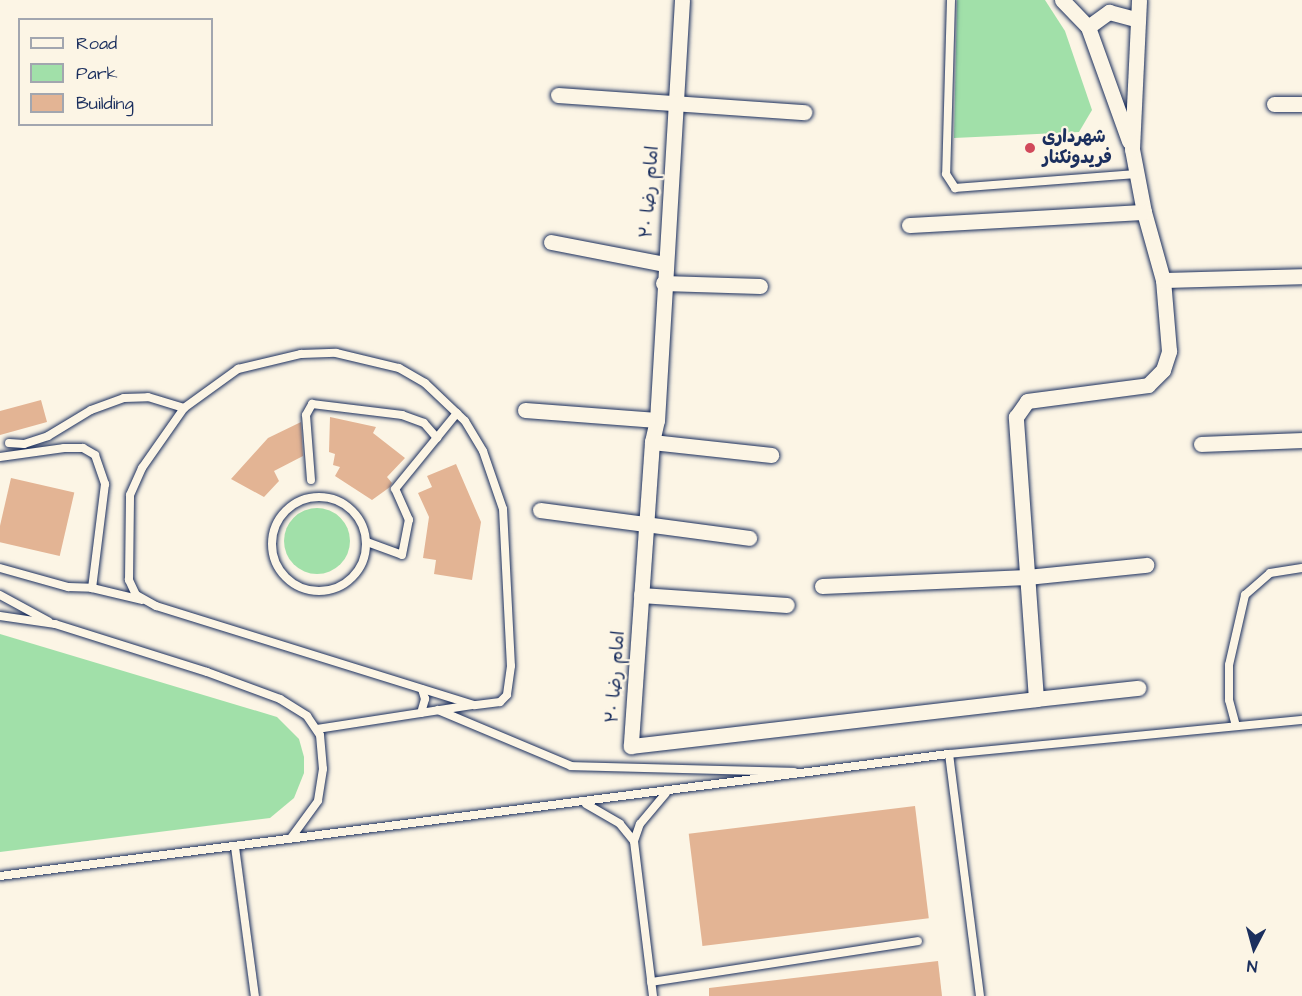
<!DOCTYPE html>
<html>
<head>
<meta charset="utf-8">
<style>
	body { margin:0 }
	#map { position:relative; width:1302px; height:996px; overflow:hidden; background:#fcf5e5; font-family:"Architects Daughter","Playpen Sans Arabic",sans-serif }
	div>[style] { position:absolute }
	.green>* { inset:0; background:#a1e0a9 }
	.round { border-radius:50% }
	.building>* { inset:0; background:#e3b494; transform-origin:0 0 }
	.roads { filter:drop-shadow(0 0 2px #1b2f5e) drop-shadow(0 0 2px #1b2f5e) }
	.service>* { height:8px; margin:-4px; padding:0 4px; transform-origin:4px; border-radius:4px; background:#fcf5e5 }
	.service>.ring { margin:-4px; padding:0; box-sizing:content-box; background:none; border:8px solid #fcf5e5; border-radius:50% }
	.minor>* { height:15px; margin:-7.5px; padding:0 7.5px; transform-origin:7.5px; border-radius:7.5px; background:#fcf5e5 }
	.dots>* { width:16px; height:16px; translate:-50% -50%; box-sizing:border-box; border:3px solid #fcf5e5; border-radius:50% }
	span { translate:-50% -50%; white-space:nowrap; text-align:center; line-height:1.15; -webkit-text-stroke:4.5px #fcf5e5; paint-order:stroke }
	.poi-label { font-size:18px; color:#1b2f5e; font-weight:700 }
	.left { translate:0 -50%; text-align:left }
	.street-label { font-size:18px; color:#1b2f5e }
	.legend { position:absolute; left:18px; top:18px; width:195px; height:108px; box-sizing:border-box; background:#fcf5e5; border:2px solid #a2a6af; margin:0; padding:8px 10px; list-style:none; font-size:18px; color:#1b2f5e }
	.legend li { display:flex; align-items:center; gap:12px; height:30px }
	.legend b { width:30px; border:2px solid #a2a6af }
	.north { position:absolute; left:1224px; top:918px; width:60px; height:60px; -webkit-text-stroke:4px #fcf5e5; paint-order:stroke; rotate:186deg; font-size:16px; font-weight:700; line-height:24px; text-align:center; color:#1b2f5e }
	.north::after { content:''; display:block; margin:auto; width:21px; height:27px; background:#1b2f5e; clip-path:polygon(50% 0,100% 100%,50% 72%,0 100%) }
</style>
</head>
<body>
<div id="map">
	<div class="green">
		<div style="clip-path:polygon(957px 0,1045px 0,1065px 31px,1092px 110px,1079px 132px,954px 138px)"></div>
		<div class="round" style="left:284px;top:508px;width:66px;height:66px"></div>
		<div style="clip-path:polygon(0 634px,277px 717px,299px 739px,304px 757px,304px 773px,294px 798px,270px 818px,0 852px)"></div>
	</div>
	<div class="building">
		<div style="clip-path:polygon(41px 400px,47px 422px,0 435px,0 411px)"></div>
		<div style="clip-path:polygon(330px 417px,376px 427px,373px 433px,405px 458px,387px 477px,392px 483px,390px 487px,372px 500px,335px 476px,340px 467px,333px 465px,335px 454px,329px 452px)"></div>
		<div style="clip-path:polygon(301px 422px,303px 456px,274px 471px,279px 481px,264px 497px,231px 479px,268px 438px)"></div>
		<div style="clip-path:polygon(456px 464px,481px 522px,472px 580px,434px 574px,436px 560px,423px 558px,429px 517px,418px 493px,432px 487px,427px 476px)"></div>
		<div style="left:11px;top:478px;width:65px;height:65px;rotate:13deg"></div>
		<div style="left:915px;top:806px;width:113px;height:228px;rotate:83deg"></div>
		<div style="clip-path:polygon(938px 961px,942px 996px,709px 996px,709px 988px)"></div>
	</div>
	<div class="roads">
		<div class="service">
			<div style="left:951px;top:0;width:174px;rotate:91.6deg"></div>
			<div style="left:946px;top:174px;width:17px;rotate:57deg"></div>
			<div style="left:955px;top:188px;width:181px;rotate:-4.4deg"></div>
			<div style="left:336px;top:353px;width:65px;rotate:13.4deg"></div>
			<div style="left:399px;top:368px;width:30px;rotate:30deg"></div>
			<div style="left:425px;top:383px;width:55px;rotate:43.5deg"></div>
			<div style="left:465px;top:421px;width:35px;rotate:59deg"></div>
			<div style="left:483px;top:451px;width:61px;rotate:71deg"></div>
			<div style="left:503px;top:509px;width:157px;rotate:87.1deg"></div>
			<div style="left:511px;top:666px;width:29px;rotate:98deg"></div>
			<div style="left:507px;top:695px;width:10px;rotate:135deg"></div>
			<div style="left:500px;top:702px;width:26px;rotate:173deg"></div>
			<div style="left:474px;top:705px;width:333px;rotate:-162.7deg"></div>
			<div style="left:156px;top:606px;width:23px;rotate:-151deg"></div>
			<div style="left:136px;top:595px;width:17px;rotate:-115deg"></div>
			<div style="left:129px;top:580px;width:85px;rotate:-89.3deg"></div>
			<div style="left:130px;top:495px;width:30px;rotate:-66deg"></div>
			<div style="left:142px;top:468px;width:73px;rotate:-55deg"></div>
			<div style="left:184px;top:408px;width:67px;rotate:-35.8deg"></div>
			<div style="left:238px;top:369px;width:65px;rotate:-13.4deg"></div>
			<div style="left:301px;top:354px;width:35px;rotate:-2deg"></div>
			<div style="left:9px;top:443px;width:15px;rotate:4deg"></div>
			<div style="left:24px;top:444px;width:25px;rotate:-18deg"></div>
			<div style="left:48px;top:436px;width:50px;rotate:-31.2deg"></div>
			<div style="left:91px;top:410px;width:35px;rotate:-20deg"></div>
			<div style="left:124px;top:398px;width:24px;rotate:-2deg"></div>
			<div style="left:148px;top:397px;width:38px;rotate:17deg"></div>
			<div style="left:0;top:457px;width:65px;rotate:-8deg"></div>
			<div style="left:64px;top:448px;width:19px"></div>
			<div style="left:83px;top:448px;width:14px;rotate:30deg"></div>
			<div style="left:95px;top:455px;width:31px;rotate:71deg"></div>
			<div style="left:105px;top:484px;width:105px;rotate:97.1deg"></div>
			<div style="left:311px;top:480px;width:65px;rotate:-94.4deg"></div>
			<div style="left:306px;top:415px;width:13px;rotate:-61deg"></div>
			<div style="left:312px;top:404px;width:91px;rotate:7deg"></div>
			<div style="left:402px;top:415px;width:23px;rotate:20deg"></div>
			<div style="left:424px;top:423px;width:20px;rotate:49deg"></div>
			<div class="ring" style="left:272px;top:497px;width:86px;height:86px"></div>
			<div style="left:367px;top:542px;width:37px;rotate:20deg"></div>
			<div style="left:402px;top:555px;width:36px;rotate:-79deg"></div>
			<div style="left:409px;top:520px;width:34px;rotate:-114deg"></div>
			<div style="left:395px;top:489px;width:98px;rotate:-50.8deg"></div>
			<div style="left:0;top:568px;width:71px;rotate:15.6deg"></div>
			<div style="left:68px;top:587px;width:24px;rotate:2deg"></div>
			<div style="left:92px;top:588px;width:51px;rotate:13.5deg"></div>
			<div style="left:0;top:595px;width:55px;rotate:28.4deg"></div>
			<div style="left:0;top:616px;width:56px;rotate:8.3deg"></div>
			<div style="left:55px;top:624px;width:159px;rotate:17.5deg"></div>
			<div style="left:207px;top:672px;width:78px;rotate:20.3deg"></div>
			<div style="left:280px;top:699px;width:32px;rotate:32deg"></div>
			<div style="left:307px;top:716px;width:23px;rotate:56deg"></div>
			<div style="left:320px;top:735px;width:34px;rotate:85deg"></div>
			<div style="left:323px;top:769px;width:32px;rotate:99deg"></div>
			<div style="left:318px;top:801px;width:46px;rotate:126.1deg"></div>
			<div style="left:438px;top:710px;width:144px;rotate:22.8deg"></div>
			<div style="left:571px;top:766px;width:223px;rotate:1.5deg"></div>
			<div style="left:421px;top:713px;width:15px;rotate:-74deg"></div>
			<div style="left:425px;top:699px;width:10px;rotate:-107deg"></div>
			<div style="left:1236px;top:726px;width:27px;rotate:-105deg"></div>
			<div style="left:1229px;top:700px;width:35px;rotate:-90deg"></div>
			<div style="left:1229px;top:665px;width:72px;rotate:-77.1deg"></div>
			<div style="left:1245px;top:595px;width:33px;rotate:-41deg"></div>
			<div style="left:1270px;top:573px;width:32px;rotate:-9deg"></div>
			<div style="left:317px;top:729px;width:157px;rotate:-8.8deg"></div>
			<div style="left:949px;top:754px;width:244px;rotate:82.7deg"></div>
			<div style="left:586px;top:804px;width:39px;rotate:30deg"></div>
			<div style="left:620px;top:824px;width:22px;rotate:51deg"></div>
			<div style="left:235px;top:847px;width:150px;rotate:82.4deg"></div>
			<div style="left:0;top:876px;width:957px;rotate:-7.33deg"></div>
			<div style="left:949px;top:754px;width:355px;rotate:-5.5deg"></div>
			<div style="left:651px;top:982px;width:270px;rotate:-8.7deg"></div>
			<div style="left:653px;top:996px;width:156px;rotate:-97deg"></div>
			<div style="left:634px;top:841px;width:18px;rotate:-71deg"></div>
			<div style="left:640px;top:824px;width:40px;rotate:-50deg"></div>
		</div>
		<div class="minor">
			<div style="left:682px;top:0;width:421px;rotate:93.4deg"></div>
			<div style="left:657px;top:420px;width:23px;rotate:103deg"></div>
			<div style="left:652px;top:442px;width:305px;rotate:94deg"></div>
			<div style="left:631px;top:746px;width:408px;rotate:-6.6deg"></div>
			<div style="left:1036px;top:699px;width:283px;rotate:-94.1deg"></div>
			<div style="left:1016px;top:417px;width:19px;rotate:-55deg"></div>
			<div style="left:1027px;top:401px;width:122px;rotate:-7.5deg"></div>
			<div style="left:1148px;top:385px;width:21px;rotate:-45deg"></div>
			<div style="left:1163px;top:370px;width:20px;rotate:-72deg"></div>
			<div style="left:1169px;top:351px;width:71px;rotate:-94.8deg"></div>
			<div style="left:1163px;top:280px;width:71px;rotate:-105.6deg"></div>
			<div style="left:1144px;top:212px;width:64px;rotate:-100.8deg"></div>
			<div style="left:1132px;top:149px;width:149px;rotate:-87.3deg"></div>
			<div style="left:1062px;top:0;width:37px;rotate:46deg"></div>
			<div style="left:1088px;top:27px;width:121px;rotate:70.2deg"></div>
			<div style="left:1088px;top:27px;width:26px;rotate:-36deg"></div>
			<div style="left:1109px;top:12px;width:27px;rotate:15deg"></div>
			<div style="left:558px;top:95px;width:247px;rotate:4deg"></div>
			<div style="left:1274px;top:104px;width:28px"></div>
			<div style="left:909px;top:225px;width:235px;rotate:-3.2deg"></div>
			<div style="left:551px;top:242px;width:115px;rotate:11deg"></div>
			<div style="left:1163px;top:280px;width:139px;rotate:-1.6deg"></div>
			<div style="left:663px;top:283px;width:97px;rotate:1.8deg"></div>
			<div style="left:525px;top:410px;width:132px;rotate:4.3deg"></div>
			<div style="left:652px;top:442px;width:120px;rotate:6.2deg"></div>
			<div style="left:1201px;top:444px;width:101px;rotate:-2.3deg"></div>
			<div style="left:540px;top:510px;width:211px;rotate:7.6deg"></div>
			<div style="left:822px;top:586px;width:205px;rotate:-2.5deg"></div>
			<div style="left:1027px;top:577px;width:120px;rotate:-5.8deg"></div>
			<div style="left:641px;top:595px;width:146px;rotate:3.9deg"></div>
			<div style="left:1036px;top:699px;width:103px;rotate:-6.2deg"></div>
		</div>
	</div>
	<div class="dots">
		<div style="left:1030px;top:148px;background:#d1495b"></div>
	</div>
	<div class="poi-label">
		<span class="left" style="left:1042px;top:148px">شهرداری<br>فریدونکنار</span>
	</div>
	<div class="street-label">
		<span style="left:650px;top:192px;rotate:-86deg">امام رضا ۲۰</span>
		<span style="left:616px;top:677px;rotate:-86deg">امام رضا ۲۰</span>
	</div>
	<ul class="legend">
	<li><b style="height:8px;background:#fcf5e5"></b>Road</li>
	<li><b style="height:16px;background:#a1e0a9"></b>Park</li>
	<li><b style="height:16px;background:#e3b494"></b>Building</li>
	</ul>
	<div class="north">N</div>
</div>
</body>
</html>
